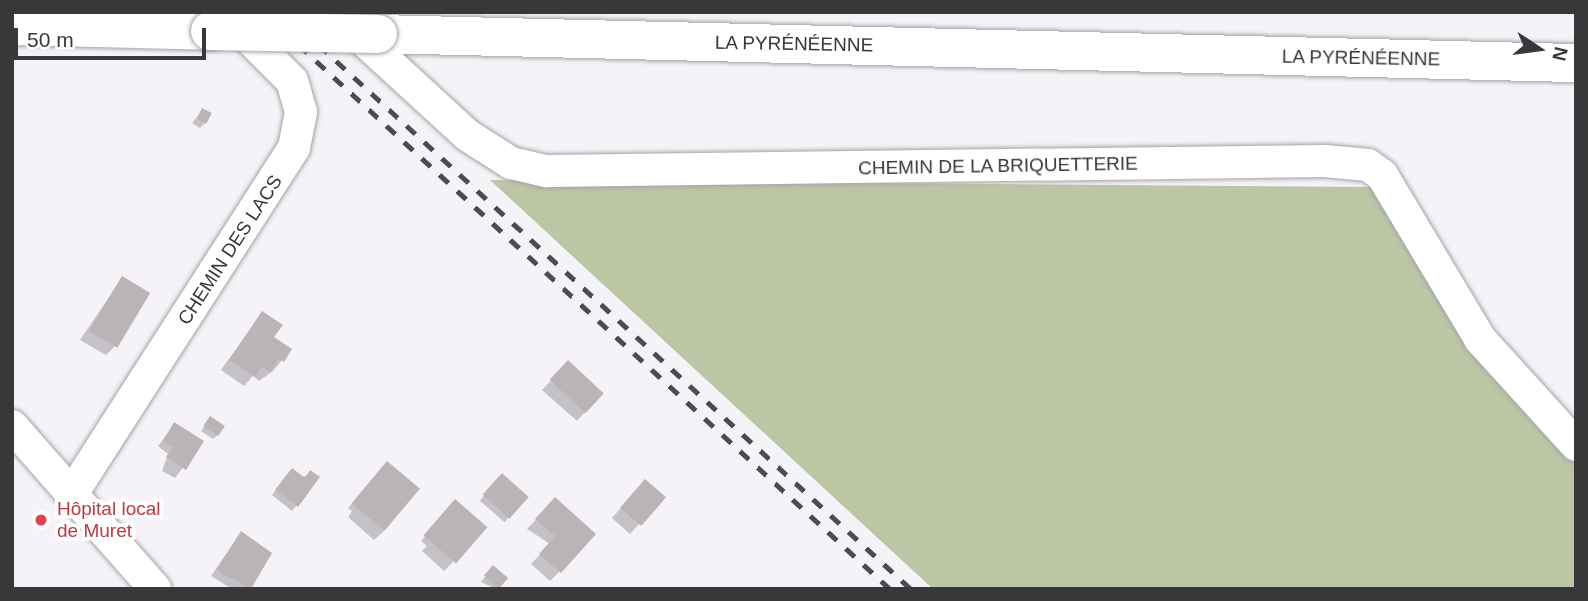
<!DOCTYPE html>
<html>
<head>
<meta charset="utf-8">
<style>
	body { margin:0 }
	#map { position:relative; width:1588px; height:601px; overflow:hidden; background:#f6f3f8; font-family:Arial,sans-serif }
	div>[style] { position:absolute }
	.green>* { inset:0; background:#bbc6a4 }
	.shadow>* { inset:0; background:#0003; transform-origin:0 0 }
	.building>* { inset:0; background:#bab4b6; transform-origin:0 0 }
	.roads { filter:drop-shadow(0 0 2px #a6a2a7) drop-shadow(0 0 2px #a6a2a7) }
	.minor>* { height:32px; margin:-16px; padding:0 16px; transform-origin:16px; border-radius:16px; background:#fff }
	.highway>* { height:38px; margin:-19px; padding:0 19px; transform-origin:19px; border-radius:19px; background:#fff }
	.rail>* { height:5px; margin-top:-2.5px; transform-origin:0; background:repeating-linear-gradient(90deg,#4c4b4d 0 12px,transparent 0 24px) }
	.bridges { filter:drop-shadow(0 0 2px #a6a2a7) drop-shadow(0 0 2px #a6a2a7) }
	.highway-bridge>* { height:38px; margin:-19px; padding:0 19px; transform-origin:19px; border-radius:19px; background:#fff }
	.dots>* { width:19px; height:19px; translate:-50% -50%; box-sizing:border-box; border:4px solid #fff; border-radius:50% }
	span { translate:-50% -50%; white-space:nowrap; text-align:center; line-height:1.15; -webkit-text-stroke:7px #fff; paint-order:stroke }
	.street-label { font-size:19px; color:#383739 }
	.health-label { font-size:19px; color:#be3a42 }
	.left { translate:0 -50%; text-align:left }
	.frame { position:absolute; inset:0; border:14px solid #383739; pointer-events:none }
	.north { position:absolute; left:1504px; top:14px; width:70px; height:70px; -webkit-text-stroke:5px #fff; paint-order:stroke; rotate:103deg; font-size:19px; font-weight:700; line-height:28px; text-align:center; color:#383739 }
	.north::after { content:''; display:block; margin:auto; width:24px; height:32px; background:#383739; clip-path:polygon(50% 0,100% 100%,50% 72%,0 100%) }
	.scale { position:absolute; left:14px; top:28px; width:192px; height:32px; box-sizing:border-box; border:4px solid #383739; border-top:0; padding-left:9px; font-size:21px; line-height:24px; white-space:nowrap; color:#383739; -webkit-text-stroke:5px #fff; paint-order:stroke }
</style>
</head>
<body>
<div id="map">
	<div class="green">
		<div style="clip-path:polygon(490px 180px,1374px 187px,1576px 455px,1576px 589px,933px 589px)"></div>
	</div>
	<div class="shadow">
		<div style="clip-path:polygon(203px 110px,205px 123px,200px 128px,192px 123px)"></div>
		<div style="clip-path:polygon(122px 278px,115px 346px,106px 355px,80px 340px)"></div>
		<div style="clip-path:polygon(262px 313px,272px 338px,290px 350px,273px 371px,259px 381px,253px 376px,244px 386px,221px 370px)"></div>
		<div style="clip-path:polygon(559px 372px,602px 393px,577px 421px,542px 390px)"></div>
		<div style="clip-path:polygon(210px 418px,218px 435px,213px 439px,201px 431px)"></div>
		<div style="clip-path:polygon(174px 425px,202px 442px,175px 478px,162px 471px,168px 454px,158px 446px)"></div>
		<div style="clip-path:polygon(287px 474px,318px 478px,292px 511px,272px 495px)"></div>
		<div style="left:502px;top:475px;width:33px;height:34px;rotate:41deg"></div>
		<div style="clip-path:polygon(366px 488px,384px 531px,374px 540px,348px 517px,352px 511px,348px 508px)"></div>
		<div style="clip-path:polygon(636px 491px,639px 524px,630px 534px,612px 518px)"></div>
		<div style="clip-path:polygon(555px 500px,560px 571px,550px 581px,531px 564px,550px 544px,527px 529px)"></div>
		<div style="clip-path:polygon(451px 506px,454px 561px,444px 571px,422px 551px,427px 546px,421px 541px)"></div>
		<div style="clip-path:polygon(241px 533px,270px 553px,249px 589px,232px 589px,211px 576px)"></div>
		<div style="clip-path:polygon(489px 572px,505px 578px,496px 589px,481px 582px)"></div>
	</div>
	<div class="building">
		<div style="left:202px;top:108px;width:11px;height:12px;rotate:27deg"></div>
		<div style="left:122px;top:276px;width:33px;height:64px;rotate:31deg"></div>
		<div style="clip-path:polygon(262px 311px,283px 325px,274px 337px,292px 349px,284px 362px,279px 359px,270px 372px,262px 367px,255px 377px,229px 360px)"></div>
		<div style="left:568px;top:360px;width:49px;height:27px;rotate:43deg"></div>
		<div style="left:210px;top:416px;width:18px;height:12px;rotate:34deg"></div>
		<div style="clip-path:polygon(174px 422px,204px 441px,186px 470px,166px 457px,173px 447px,163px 441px)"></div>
		<div style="left:387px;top:461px;width:43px;height:55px;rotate:40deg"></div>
		<div style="clip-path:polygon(292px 468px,305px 478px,310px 470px,320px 477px,298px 507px,275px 490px)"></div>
		<div style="left:502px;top:473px;width:36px;height:29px;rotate:42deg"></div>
		<div style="left:645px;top:479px;width:28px;height:38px;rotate:41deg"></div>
		<div style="clip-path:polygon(555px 497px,596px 534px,561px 573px,539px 554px,555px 536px,535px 519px)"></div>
		<div style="left:455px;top:499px;width:43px;height:48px;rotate:41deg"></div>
		<div style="clip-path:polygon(241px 531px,272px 553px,251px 589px,216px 570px)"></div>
		<div style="left:493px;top:565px;width:20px;height:14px;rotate:41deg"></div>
	</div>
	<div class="roads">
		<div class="minor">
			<div style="left:333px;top:12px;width:182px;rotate:42.5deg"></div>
			<div style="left:467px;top:135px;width:52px;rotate:32.5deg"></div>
			<div style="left:511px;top:163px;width:37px;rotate:13deg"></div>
			<div style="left:547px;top:171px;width:778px;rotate:-0.74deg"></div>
			<div style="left:1325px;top:161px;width:43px;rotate:5.3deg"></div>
			<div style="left:1368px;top:165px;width:17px;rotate:36deg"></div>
			<div style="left:1382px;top:175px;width:191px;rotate:59.1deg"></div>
			<div style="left:1480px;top:339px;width:143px;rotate:47.8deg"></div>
			<div style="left:12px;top:426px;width:217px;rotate:48.7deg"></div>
			<div style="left:73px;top:492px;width:409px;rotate:-57.3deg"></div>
			<div style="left:294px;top:148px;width:37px;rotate:-79deg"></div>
			<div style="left:301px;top:112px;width:32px;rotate:-106deg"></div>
			<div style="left:292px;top:81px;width:82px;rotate:-135deg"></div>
		</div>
		<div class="highway">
			<div style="left:12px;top:26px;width:198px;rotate:1.4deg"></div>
			<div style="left:378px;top:34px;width:1198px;rotate:1.39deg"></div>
		</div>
	</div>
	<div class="rail">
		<div style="left:263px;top:12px;width:852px;rotate:42.62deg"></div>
		<div style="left:283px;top:12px;width:853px;rotate:42.58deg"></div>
	</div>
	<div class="bridges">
		<div class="highway-bridge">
			<div style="left:210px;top:31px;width:168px;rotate:1deg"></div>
		</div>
	</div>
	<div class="dots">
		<div style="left:41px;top:520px;background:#e0444e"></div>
	</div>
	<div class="street-label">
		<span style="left:794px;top:44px;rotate:1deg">LA PYRÉNÉENNE</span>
		<span style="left:1361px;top:58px;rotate:1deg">LA PYRÉNÉENNE</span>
		<span style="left:998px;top:166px;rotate:-1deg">CHEMIN DE LA BRIQUETTERIE</span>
		<span style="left:230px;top:250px;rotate:-57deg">CHEMIN DES LACS</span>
	</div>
	<div class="health-label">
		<span class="left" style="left:57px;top:520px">Hôpital local<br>de Muret</span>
	</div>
	<div class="frame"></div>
	<div class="north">N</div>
	<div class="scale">50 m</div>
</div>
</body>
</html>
